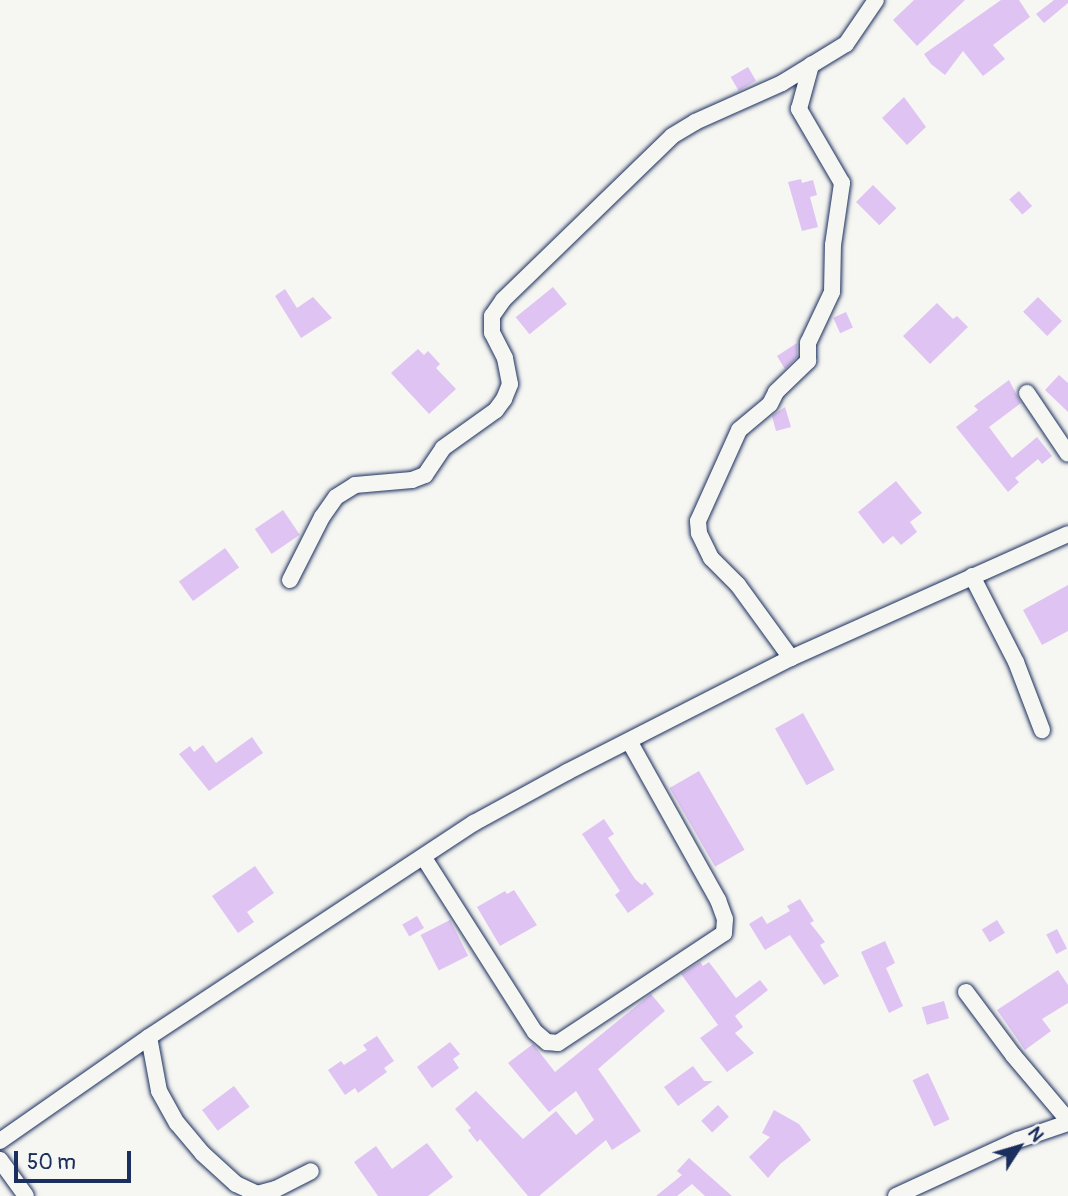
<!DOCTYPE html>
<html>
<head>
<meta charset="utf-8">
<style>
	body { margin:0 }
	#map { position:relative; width:1068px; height:1196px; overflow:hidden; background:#f6f6f2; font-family:Pangolin,sans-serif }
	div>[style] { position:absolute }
	.building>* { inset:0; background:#dfc4f3; transform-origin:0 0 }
	.roads { filter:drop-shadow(0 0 2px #1b2f5e) drop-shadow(0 0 2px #1b2f5e) }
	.street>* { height:16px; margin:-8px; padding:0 8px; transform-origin:8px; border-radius:8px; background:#f6f6f2 }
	span { translate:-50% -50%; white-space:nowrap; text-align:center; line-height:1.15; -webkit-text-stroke:5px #f6f6f2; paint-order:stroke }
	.north { position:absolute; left:984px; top:1112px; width:70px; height:70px; -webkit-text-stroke:5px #f6f6f2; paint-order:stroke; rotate:53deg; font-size:19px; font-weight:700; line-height:28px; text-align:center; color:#1b2f5e }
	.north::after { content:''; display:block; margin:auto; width:24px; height:32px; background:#1b2f5e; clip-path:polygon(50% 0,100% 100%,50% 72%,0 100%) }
	.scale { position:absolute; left:14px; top:1151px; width:117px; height:32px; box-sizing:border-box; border:4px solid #1b2f5e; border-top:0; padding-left:9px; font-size:21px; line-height:24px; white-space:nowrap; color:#1b2f5e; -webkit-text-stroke:5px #f6f6f2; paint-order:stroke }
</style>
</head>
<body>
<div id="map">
	<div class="building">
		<div style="clip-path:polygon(914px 0,965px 0,917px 46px,893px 20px)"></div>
		<div style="clip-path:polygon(1001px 0,1019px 0,1030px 17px,993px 45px,1005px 59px,983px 76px,963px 51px,945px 75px,931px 64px,924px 54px)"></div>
		<div style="clip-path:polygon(1054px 0,1068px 0,1068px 3px,1044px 23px,1036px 14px)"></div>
		<div style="left:748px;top:67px;width:16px;height:20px;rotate:60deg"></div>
		<div style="clip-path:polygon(904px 97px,926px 127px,907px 145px,882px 118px)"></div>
		<div style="clip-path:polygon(801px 179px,802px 183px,813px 180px,817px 195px,810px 197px,818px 227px,802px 231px,788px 182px)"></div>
		<div style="left:873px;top:185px;width:33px;height:24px;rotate:45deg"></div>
		<div style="left:1019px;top:191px;width:20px;height:13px;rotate:49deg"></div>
		<div style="left:553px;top:287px;width:22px;height:48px;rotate:51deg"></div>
		<div style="clip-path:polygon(285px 289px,297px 308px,313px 297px,332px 318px,301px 338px,275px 296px)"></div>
		<div style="left:1038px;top:297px;width:34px;height:21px;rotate:45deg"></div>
		<div style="clip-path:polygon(937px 303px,953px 319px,957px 316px,968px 327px,930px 364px,903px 336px)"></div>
		<div style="left:846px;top:312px;width:17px;height:14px;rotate:66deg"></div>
		<div style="clip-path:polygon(797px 343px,797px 357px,785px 369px,777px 356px)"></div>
		<div style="clip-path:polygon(418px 349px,424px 355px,428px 351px,440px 364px,436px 368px,456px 389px,429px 414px,391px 373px)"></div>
		<div style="clip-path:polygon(1059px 375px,1068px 383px,1068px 412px,1045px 390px)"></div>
		<div style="clip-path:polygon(1009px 380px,1021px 403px,989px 427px,1012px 458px,1037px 437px,1052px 456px,1042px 464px,1038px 459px,1015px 478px,1019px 482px,1008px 492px,956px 427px,978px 410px,974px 406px)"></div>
		<div style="clip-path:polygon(785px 407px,791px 427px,776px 431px,772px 416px)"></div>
		<div style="clip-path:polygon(896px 481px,922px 513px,910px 522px,917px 532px,901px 545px,893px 536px,883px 544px,858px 512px)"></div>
		<div style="left:283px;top:510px;width:30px;height:34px;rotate:56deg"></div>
		<div style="left:225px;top:548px;width:24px;height:57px;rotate:54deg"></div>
		<div style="clip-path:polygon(1068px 585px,1068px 631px,1042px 645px,1023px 610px)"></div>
		<div style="left:803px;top:713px;width:65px;height:32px;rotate:61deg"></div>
		<div style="clip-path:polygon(252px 737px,263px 753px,209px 791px,179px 754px,190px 746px,194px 752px,203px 745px,216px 763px)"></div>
		<div style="left:699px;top:771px;width:91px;height:34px;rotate:60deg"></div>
		<div style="clip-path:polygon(604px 819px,614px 834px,608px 838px,635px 879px,642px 885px,645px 882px,654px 894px,628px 913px,615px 895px,620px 891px,582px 834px)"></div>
		<div style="clip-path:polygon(255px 866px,274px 893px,247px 912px,254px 922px,238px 933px,212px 896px)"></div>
		<div style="clip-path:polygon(514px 890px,537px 925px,500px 946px,477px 907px,505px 891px,507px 894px)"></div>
		<div style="clip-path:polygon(800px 899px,814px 921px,810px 923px,825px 942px,820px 945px,839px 976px,824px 985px,790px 935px,765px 950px,749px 924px,762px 916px,767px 924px,790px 911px,787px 906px)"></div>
		<div style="left:417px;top:916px;width:14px;height:17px;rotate:60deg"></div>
		<div style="left:450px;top:920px;width:40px;height:33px;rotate:63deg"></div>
		<div style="left:997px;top:920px;width:15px;height:18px;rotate:58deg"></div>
		<div style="left:1057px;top:929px;width:22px;height:12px;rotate:63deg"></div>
		<div style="clip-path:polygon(885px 941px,895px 963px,886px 968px,903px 1006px,889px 1013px,861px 952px)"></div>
		<div style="clip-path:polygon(700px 962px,703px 966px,709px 962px,736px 998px,760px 980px,768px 990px,735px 1016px,743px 1027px,735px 1033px,754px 1053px,727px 1072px,700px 1038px,718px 1025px,681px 974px)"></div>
		<div style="clip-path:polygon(1058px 970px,1068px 985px,1068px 1003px,1042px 1019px,1051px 1031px,1025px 1050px,997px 1010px)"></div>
		<div style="clip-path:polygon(651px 994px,665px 1011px,598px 1069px,641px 1131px,612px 1150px,606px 1140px,539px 1196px,528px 1196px,480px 1139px,477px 1142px,468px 1130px,471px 1128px,455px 1109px,476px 1091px,523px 1139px,556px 1111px,576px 1135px,594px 1120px,576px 1091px,549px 1112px,508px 1063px,533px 1044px,555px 1072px)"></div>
		<div style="left:944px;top:1001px;width:18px;height:23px;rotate:74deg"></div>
		<div style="clip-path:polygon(377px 1036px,394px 1061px,384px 1068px,387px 1072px,358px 1093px,355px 1088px,345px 1095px,328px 1070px,341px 1061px,344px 1065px,367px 1050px,363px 1045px)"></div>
		<div style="clip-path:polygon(450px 1042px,460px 1054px,453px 1059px,459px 1068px,432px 1088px,417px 1067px)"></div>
		<div style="clip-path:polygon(693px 1066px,704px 1081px,713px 1081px,678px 1106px,664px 1087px)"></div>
		<div style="left:928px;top:1073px;width:51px;height:17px;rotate:65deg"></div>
		<div style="left:234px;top:1086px;width:26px;height:40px;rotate:53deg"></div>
		<div style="left:718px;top:1105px;width:16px;height:23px;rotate:47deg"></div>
		<div style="clip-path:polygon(774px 1110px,799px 1124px,811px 1140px,780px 1164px,768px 1178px,749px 1157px,770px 1137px,762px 1133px)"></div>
		<div style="clip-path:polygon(427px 1143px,453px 1177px,428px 1196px,378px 1196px,354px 1162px,376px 1146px,392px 1169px)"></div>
		<div style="clip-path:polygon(689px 1158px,732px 1196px,705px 1196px,692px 1184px,677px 1196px,656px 1196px,682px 1175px,677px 1171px)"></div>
	</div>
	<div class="roads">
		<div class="street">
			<div style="left:1027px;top:393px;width:73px;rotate:56.1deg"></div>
			<div style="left:972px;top:576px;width:97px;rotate:62.9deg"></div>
			<div style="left:1016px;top:662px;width:73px;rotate:69.1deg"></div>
			<div style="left:290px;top:580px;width:71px;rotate:-63.1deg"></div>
			<div style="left:322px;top:517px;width:24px;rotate:-55deg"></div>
			<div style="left:336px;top:497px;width:22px;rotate:-32deg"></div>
			<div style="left:355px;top:485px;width:57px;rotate:-5deg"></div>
			<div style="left:412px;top:480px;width:14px;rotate:-21deg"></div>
			<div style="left:425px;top:475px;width:32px;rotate:-56deg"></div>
			<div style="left:443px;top:448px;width:65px;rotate:-35.6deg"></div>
			<div style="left:496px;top:410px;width:14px;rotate:-54deg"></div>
			<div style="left:504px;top:399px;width:16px;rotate:-68deg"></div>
			<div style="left:510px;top:384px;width:26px;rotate:-101deg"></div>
			<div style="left:505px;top:358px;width:28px;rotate:-117deg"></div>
			<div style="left:492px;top:333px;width:17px;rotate:-90deg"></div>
			<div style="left:492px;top:316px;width:19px;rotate:-55deg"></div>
			<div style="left:503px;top:300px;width:235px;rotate:-44.1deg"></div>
			<div style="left:672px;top:136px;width:27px;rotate:-31deg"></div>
			<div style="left:695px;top:122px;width:95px;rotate:-24.1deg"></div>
			<div style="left:782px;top:83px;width:75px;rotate:-31.4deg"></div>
			<div style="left:846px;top:44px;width:53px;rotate:-55.7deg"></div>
			<div style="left:791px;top:658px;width:90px;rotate:-126deg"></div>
			<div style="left:738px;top:585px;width:38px;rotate:-135deg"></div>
			<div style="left:711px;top:558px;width:28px;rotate:-116deg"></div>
			<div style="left:699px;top:533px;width:12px;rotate:-95deg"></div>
			<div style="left:698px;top:521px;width:100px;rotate:-65.7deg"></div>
			<div style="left:739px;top:430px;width:40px;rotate:-40deg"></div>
			<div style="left:770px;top:404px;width:13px;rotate:-63deg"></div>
			<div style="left:776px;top:392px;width:45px;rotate:-44.1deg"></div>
			<div style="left:808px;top:361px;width:18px;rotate:-90deg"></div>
			<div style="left:808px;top:343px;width:56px;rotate:-64.8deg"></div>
			<div style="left:832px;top:292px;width:47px;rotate:-88.8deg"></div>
			<div style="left:833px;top:245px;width:63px;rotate:-81.7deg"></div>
			<div style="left:842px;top:183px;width:86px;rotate:-120.2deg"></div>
			<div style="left:799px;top:109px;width:46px;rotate:-74.7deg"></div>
			<div style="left:424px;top:858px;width:206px;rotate:57.5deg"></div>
			<div style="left:535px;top:1032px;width:16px;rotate:40deg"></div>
			<div style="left:547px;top:1042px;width:11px;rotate:5deg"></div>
			<div style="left:558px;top:1043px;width:199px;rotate:-33.5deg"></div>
			<div style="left:724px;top:933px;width:14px;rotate:-86deg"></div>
			<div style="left:725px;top:919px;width:20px;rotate:-110deg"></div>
			<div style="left:718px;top:900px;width:182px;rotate:-119.2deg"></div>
			<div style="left:966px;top:992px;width:79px;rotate:53.3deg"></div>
			<div style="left:1013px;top:1055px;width:85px;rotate:49.8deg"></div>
			<div style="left:149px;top:1037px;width:55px;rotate:79.5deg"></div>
			<div style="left:159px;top:1091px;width:37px;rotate:61deg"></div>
			<div style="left:177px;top:1123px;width:39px;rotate:50deg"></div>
			<div style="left:202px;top:1153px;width:46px;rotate:42.4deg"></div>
			<div style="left:236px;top:1184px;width:23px;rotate:25deg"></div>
			<div style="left:257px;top:1194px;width:20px;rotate:-15deg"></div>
			<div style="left:276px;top:1189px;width:39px;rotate:-27deg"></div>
			<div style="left:0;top:1141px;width:182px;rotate:-34.9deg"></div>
			<div style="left:149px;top:1037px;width:389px;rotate:-33.4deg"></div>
			<div style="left:474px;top:823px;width:106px;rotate:-28.7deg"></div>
			<div style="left:567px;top:772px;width:251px;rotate:-27deg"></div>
			<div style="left:791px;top:658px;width:303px;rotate:-24.1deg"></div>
			<div style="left:0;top:1160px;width:44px;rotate:54.2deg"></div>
			<div style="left:896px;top:1196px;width:134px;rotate:-24.7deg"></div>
			<div style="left:1018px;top:1140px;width:53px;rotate:-18.8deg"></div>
		</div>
	</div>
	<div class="north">N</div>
	<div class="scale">50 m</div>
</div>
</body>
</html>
